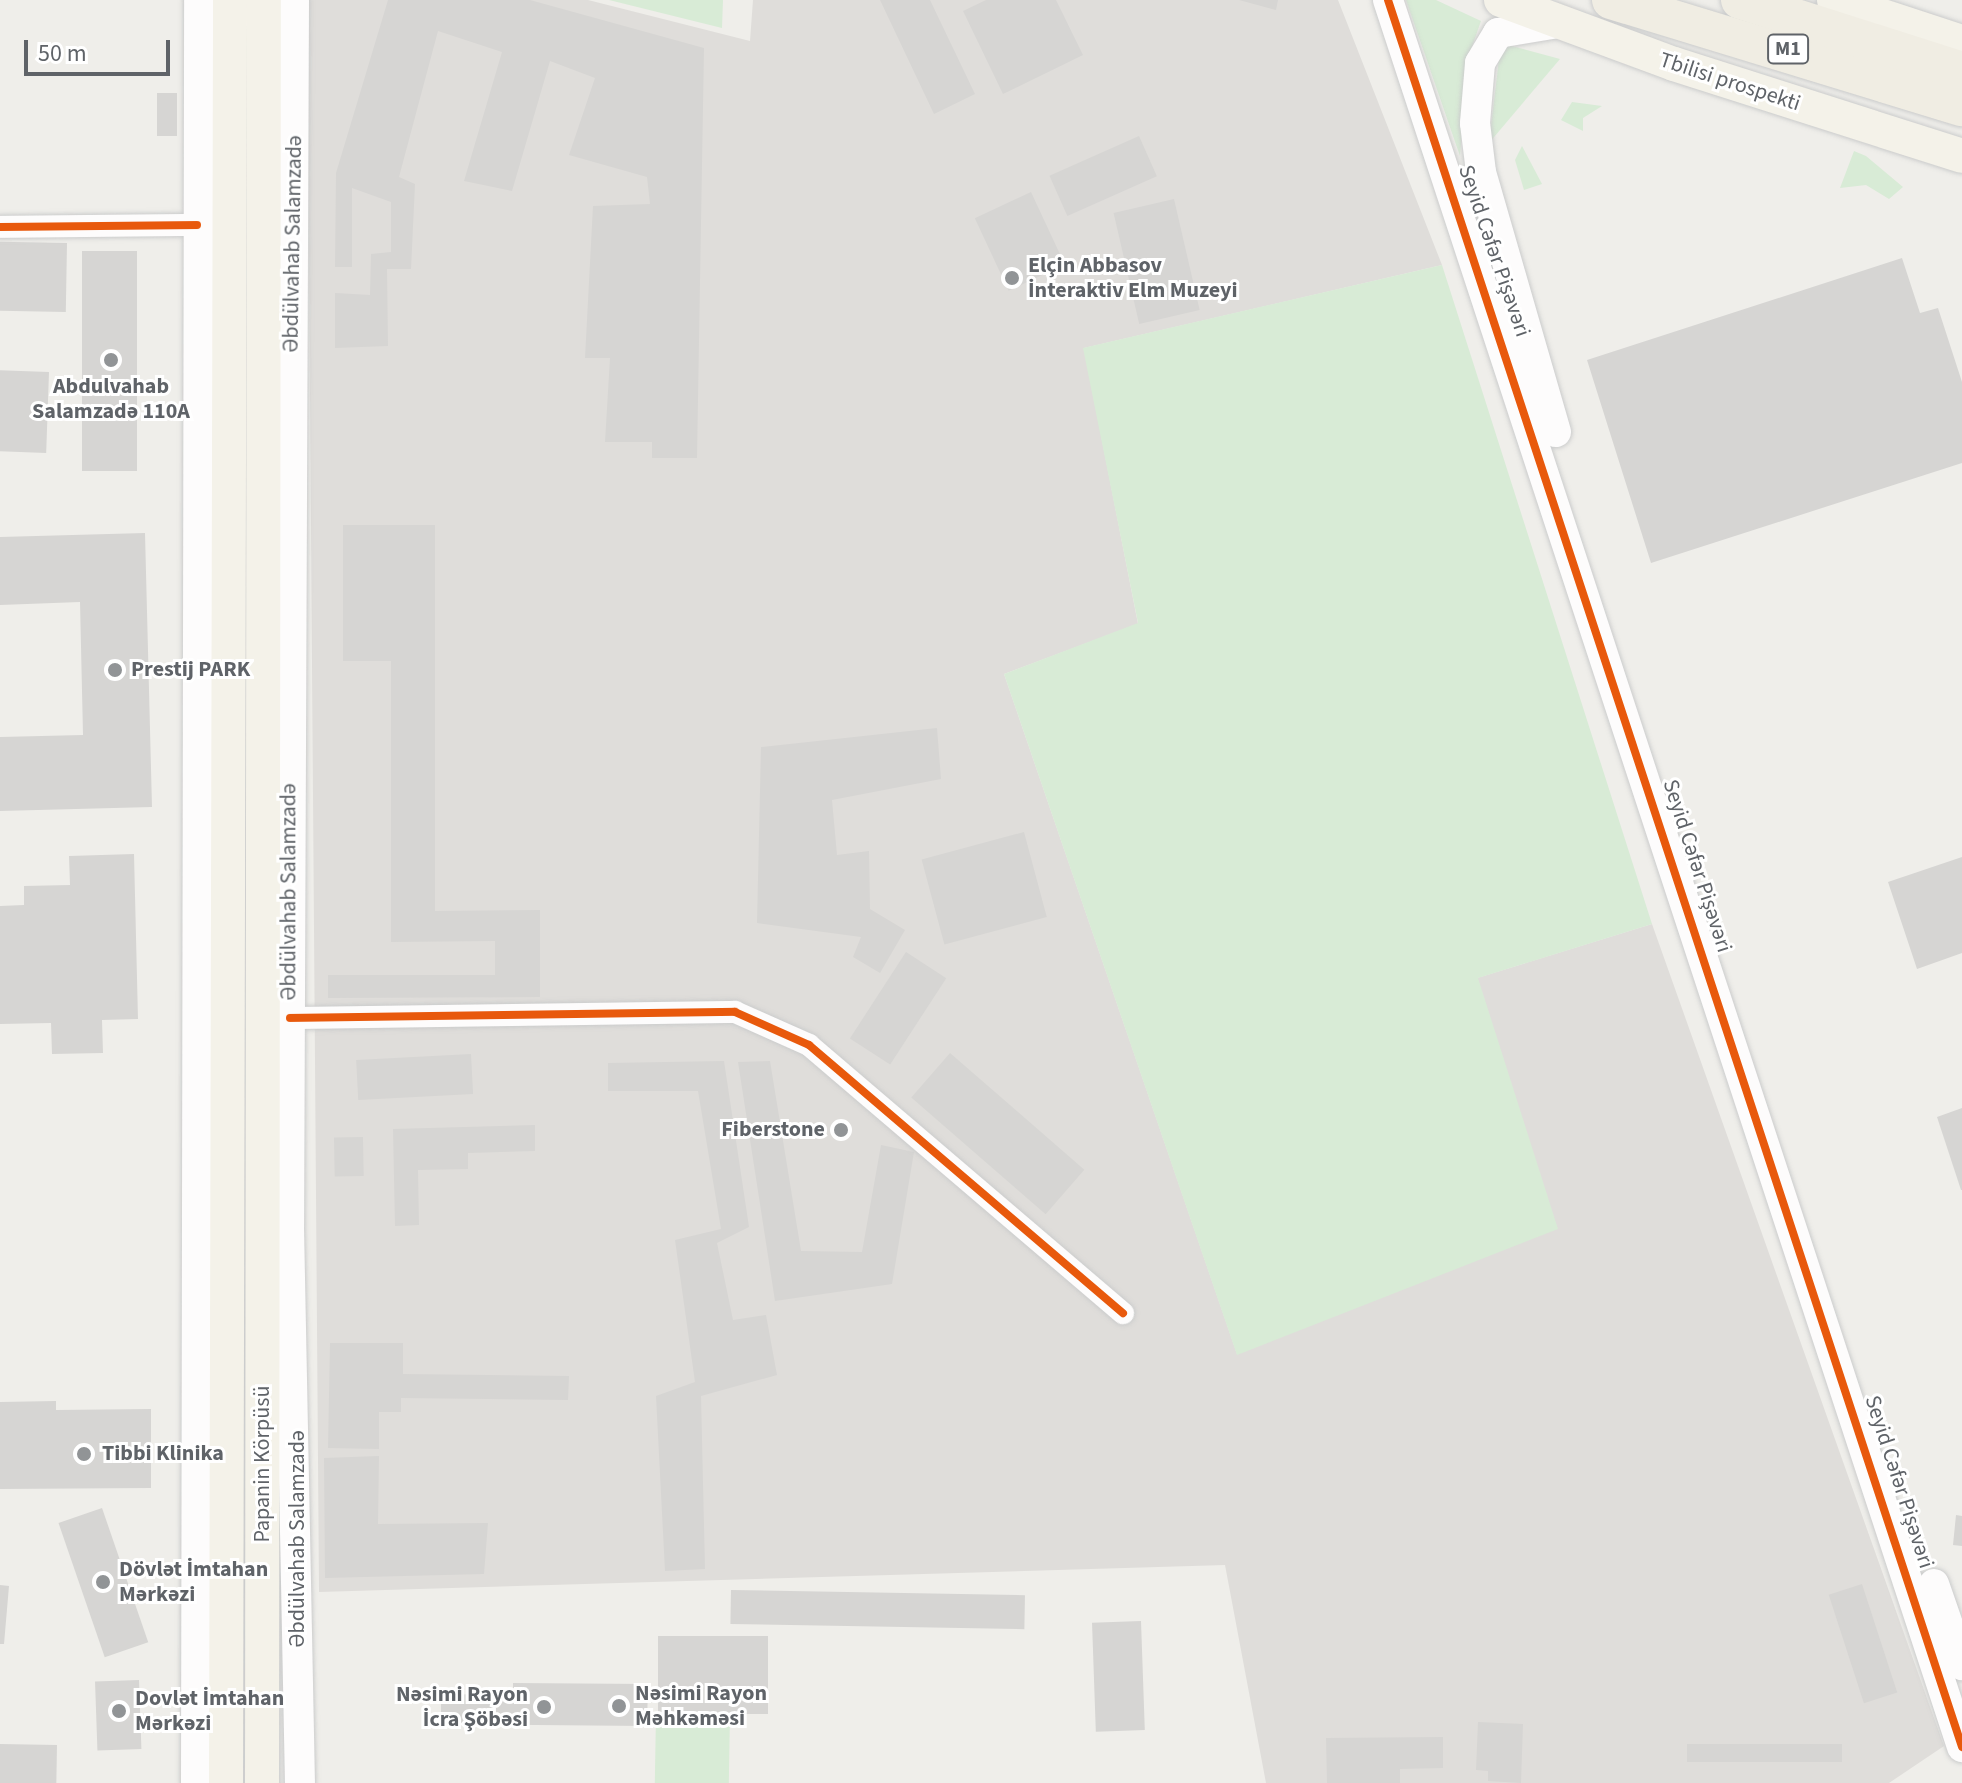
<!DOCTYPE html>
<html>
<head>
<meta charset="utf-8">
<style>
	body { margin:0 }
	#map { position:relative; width:1962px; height:1783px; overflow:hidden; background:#efeeea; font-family:"Source Sans 3",sans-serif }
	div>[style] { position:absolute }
	.industrial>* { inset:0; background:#dfddda }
	.green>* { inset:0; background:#d8ebd6; transform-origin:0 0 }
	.building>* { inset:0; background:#d6d5d3; transform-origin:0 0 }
	.roads { filter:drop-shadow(0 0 2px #cbcccc) drop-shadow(0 0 2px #cbcccc) }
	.street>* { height:22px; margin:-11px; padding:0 11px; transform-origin:11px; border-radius:11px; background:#fdfcfc }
	.secondary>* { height:30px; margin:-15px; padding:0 15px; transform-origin:15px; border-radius:15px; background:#fdfcfc }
	.primary>* { height:34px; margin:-17px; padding:0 17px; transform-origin:17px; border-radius:17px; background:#f4f2e9 }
	.highway>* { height:38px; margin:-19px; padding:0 19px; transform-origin:19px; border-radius:19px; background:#f0ede3 }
	.cycleway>* { height:8px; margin:-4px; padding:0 4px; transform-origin:4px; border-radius:4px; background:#e8590c }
	.dots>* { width:22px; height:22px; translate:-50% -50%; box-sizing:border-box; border:4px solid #fff; border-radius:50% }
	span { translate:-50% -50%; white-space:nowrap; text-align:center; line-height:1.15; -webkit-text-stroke:6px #fff; paint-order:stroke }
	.shield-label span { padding:2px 6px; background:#fff; border:2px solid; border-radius:6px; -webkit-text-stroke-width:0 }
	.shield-label { font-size:20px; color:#5f6368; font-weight:700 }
	.street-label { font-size:22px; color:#5f6368 }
	.poi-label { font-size:22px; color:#5f6368; font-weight:700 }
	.left { translate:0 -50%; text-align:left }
	.right { translate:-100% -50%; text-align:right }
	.scale { position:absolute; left:24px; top:40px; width:146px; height:36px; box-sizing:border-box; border:4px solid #5f6368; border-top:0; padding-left:10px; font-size:24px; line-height:28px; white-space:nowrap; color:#5f6368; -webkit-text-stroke:6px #fff; paint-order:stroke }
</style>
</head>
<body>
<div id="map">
	<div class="industrial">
		<div style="clip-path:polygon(307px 0,588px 0,750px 41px,753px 0,1338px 0,1442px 265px,1084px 348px,1138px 624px,1004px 674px,1237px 1354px,1477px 978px,1652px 924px,1944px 1746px,1889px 1783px,1266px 1783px,1225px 1565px,319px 1592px)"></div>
	</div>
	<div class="green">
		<div style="clip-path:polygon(609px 0,723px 0,722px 28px)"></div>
		<div style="clip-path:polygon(1406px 0,1436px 0,1481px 21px,1468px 58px,1460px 156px)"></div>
		<div style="clip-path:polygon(1508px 45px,1560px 59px,1489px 143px,1499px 59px)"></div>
		<div style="clip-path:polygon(1572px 102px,1602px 106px,1583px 118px,1583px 131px,1561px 120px)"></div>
		<div style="clip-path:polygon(1522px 146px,1542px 184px,1524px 190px,1515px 160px)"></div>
		<div style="clip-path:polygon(1854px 151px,1866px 156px,1903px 187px,1889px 199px,1866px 185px,1840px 188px)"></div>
		<div style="clip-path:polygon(1442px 265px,1652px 924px,1478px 978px,1558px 1229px,1237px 1355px,1004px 674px,1138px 623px,1083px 348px)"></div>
		<div style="left:656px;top:1714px;width:74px;height:69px;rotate:1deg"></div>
	</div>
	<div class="building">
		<div style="clip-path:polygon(388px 0,530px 0,704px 48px,697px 458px,652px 458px,652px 442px,605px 442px,610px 358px,585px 358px,593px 206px,650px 204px,647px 177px,569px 155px,595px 78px,550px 61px,512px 191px,464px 181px,502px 52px,438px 31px,399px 177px,415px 184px,411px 269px,387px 269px,388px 346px,335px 348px,335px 293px,370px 295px,371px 254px,391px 252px,391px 202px,352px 188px,352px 267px,335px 267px,336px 173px)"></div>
		<div style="clip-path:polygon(880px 0,930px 0,975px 94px,934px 114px)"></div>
		<div style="clip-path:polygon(986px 0,1056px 0,1083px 55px,1003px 94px,963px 11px)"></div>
		<div style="clip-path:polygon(1239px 0,1278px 0,1276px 10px)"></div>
		<div style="left:157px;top:93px;width:20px;height:43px"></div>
		<div style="left:1139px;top:136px;width:44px;height:98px;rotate:66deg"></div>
		<div style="left:1031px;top:192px;width:80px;height:62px;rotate:65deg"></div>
		<div style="left:1174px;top:199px;width:114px;height:62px;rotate:77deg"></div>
		<div style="left:67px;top:243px;width:69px;height:67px;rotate:91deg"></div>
		<div style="left:82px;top:251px;width:55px;height:220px"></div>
		<div style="clip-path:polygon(1902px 258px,1920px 313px,1938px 308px,1962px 382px,1962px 463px,1651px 563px,1587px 360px)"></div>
		<div style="left:49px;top:372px;width:81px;height:49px;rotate:92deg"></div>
		<div style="clip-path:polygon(343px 525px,435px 525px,435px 911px,540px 910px,540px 997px,328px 998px,328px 975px,495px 975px,495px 941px,391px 942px,391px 661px,343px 661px)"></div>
		<div style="clip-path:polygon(145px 533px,152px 807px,0 811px,0 737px,83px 735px,80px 602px,0 605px,0 537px)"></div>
		<div style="clip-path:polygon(937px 728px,941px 779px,832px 800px,837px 855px,869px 851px,870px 909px,905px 930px,880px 973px,853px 957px,861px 937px,757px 923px,761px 747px)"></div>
		<div style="left:1024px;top:832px;width:88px;height:106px;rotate:75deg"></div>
		<div style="clip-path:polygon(134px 854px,138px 1019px,102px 1020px,103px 1053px,52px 1054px,51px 1023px,0 1024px,0 906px,24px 905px,24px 886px,70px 885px,69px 856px)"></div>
		<div style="clip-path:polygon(1962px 857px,1962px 953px,1917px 969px,1888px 882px)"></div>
		<div style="left:906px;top:952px;width:48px;height:103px;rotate:33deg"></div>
		<div style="left:950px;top:1053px;width:178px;height:59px;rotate:41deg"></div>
		<div style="left:471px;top:1054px;width:40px;height:115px;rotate:87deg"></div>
		<div style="clip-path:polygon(724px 1061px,749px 1227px,717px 1243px,733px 1320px,766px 1315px,777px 1375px,701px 1396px,705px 1569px,665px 1571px,656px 1396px,695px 1382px,675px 1240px,721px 1229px,698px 1091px,608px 1091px,608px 1063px)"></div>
		<div style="clip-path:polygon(770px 1061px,801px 1251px,862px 1252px,881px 1145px,914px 1152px,892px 1284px,775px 1301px,738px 1062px)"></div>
		<div style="clip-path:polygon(1962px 1108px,1962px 1190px,1961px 1190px,1937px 1117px)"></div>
		<div style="clip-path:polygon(535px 1125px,535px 1151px,468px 1153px,468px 1169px,418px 1170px,419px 1225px,395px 1226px,393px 1129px)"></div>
		<div style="left:363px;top:1137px;width:39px;height:29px;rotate:89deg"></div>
		<div style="clip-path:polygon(330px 1343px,403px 1343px,403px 1374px,569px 1376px,568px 1400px,401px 1398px,401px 1412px,379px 1412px,379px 1449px,328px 1448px)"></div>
		<div style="clip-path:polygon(56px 1401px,56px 1410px,151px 1409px,151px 1488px,0 1489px,0 1402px)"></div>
		<div style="clip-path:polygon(379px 1456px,378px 1524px,488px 1523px,484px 1574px,325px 1578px,324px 1458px)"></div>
		<div style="left:102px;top:1508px;width:142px;height:46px;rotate:71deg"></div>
		<div style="clip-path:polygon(1956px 1515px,1962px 1516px,1962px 1546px,1953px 1545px)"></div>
		<div style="left:1862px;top:1584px;width:114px;height:35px;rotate:72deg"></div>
		<div style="clip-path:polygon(0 1585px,9px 1586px,4px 1644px,0 1644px)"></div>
		<div style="left:731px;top:1590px;width:294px;height:34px;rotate:1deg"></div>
		<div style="left:1141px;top:1621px;width:109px;height:49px;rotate:88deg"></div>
		<div style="left:658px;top:1636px;width:110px;height:78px"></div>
		<div style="left:139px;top:1680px;width:69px;height:44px;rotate:88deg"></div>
		<div style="clip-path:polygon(513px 1683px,648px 1684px,647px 1726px,441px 1724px,441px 1694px,513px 1695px)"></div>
		<div style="clip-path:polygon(1478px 1722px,1523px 1724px,1521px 1783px,1488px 1781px,1488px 1771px,1476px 1770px)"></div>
		<div style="clip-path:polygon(1443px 1737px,1443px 1768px,1400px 1769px,1400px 1783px,1327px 1783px,1326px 1738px)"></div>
		<div style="left:0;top:1744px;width:57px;height:39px;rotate:1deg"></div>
		<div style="left:1687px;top:1744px;width:155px;height:18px"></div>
	</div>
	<div class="roads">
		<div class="street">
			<div style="left:0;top:227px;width:197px;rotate:-0.6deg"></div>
			<div style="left:290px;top:1018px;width:445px;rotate:-0.8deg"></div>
			<div style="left:735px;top:1012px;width:81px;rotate:24deg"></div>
			<div style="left:809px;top:1045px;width:413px;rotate:40.5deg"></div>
		</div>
		<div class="secondary">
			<div style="left:294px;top:0;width:1227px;rotate:90.23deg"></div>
			<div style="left:289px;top:1227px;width:556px;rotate:88.87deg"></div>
			<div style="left:1388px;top:0;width:1839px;rotate:71.81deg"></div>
			<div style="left:1556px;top:432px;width:271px;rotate:-106.1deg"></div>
			<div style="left:1481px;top:172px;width:49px;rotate:-97deg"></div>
			<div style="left:1475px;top:123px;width:60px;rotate:-85.2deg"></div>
			<div style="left:1480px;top:63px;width:35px;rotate:-59deg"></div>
			<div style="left:1498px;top:33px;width:61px;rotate:-9.5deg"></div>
			<div style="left:1934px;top:1584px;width:86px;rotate:70.9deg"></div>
			<div style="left:196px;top:1783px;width:1783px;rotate:-89.9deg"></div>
		</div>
		<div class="primary">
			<div style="left:1501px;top:0;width:184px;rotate:20.3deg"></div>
			<div style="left:1674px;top:64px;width:302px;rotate:17.7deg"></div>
			<div style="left:1834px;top:0;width:135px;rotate:18.2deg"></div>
			<div style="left:226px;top:1783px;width:1783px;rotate:-89.87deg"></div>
			<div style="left:262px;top:1783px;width:1783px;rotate:-89.94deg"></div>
		</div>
		<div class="highway">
			<div style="left:1611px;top:0;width:367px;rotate:17deg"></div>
			<div style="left:1740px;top:0;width:233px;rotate:17.7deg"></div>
		</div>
	</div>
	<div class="cycleway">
		<div style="left:1388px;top:0;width:1839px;rotate:71.81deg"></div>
		<div style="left:0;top:227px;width:197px;rotate:-0.6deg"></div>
		<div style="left:290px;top:1018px;width:445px;rotate:-0.8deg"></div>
		<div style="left:735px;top:1012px;width:81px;rotate:24deg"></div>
		<div style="left:809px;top:1045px;width:413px;rotate:40.5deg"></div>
	</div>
	<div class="dots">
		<div style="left:1012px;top:278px;background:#919496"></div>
		<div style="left:111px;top:360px;background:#919496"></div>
		<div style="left:115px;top:670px;background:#919496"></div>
		<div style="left:841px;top:1130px;background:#919496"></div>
		<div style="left:84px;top:1454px;background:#919496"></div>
		<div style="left:103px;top:1582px;background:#919496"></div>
		<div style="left:619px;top:1706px;background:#919496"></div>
		<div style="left:544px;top:1707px;background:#919496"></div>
		<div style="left:119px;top:1711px;background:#919496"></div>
	</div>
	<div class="shield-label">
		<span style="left:1788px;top:49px">M1</span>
	</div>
	<div class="street-label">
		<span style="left:1730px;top:82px;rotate:18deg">Tbilisi prospekti</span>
		<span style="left:293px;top:244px;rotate:-89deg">Əbdülvahab Salamzadə</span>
		<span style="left:1494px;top:251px;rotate:71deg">Seyid Cəfər Pişəvəri</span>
		<span style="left:1697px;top:866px;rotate:72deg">Seyid Cəfər Pişəvəri</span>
		<span style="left:289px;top:892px;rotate:-90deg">Əbdülvahab Salamzadə</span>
		<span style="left:263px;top:1464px;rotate:-90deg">Papanin Körpüsü</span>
		<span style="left:1899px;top:1482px;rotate:72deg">Seyid Cəfər Pişəvəri</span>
		<span style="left:298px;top:1539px;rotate:-90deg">Əbdülvahab Salamzadə</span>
	</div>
	<div class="poi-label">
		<span class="left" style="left:1028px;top:278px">Elçin Abbasov<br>İnteraktiv Elm Muzeyi</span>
		<span style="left:111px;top:399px">Abdulvahab<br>Salamzadə 110A</span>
		<span class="left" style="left:131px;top:670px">Prestij PARK</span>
		<span class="right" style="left:825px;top:1130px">Fiberstone</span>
		<span class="left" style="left:102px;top:1454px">Tibbi Klinika</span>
		<span class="left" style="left:119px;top:1582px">Dövlət İmtahan<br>Mərkəzi</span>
		<span class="left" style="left:635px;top:1706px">Nəsimi Rayon<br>Məhkəməsi</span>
		<span class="right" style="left:528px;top:1707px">Nəsimi Rayon<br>İcra Şöbəsi</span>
		<span class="left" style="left:135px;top:1711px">Dovlət İmtahan<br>Mərkəzi</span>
	</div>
	<div class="scale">50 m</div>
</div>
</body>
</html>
